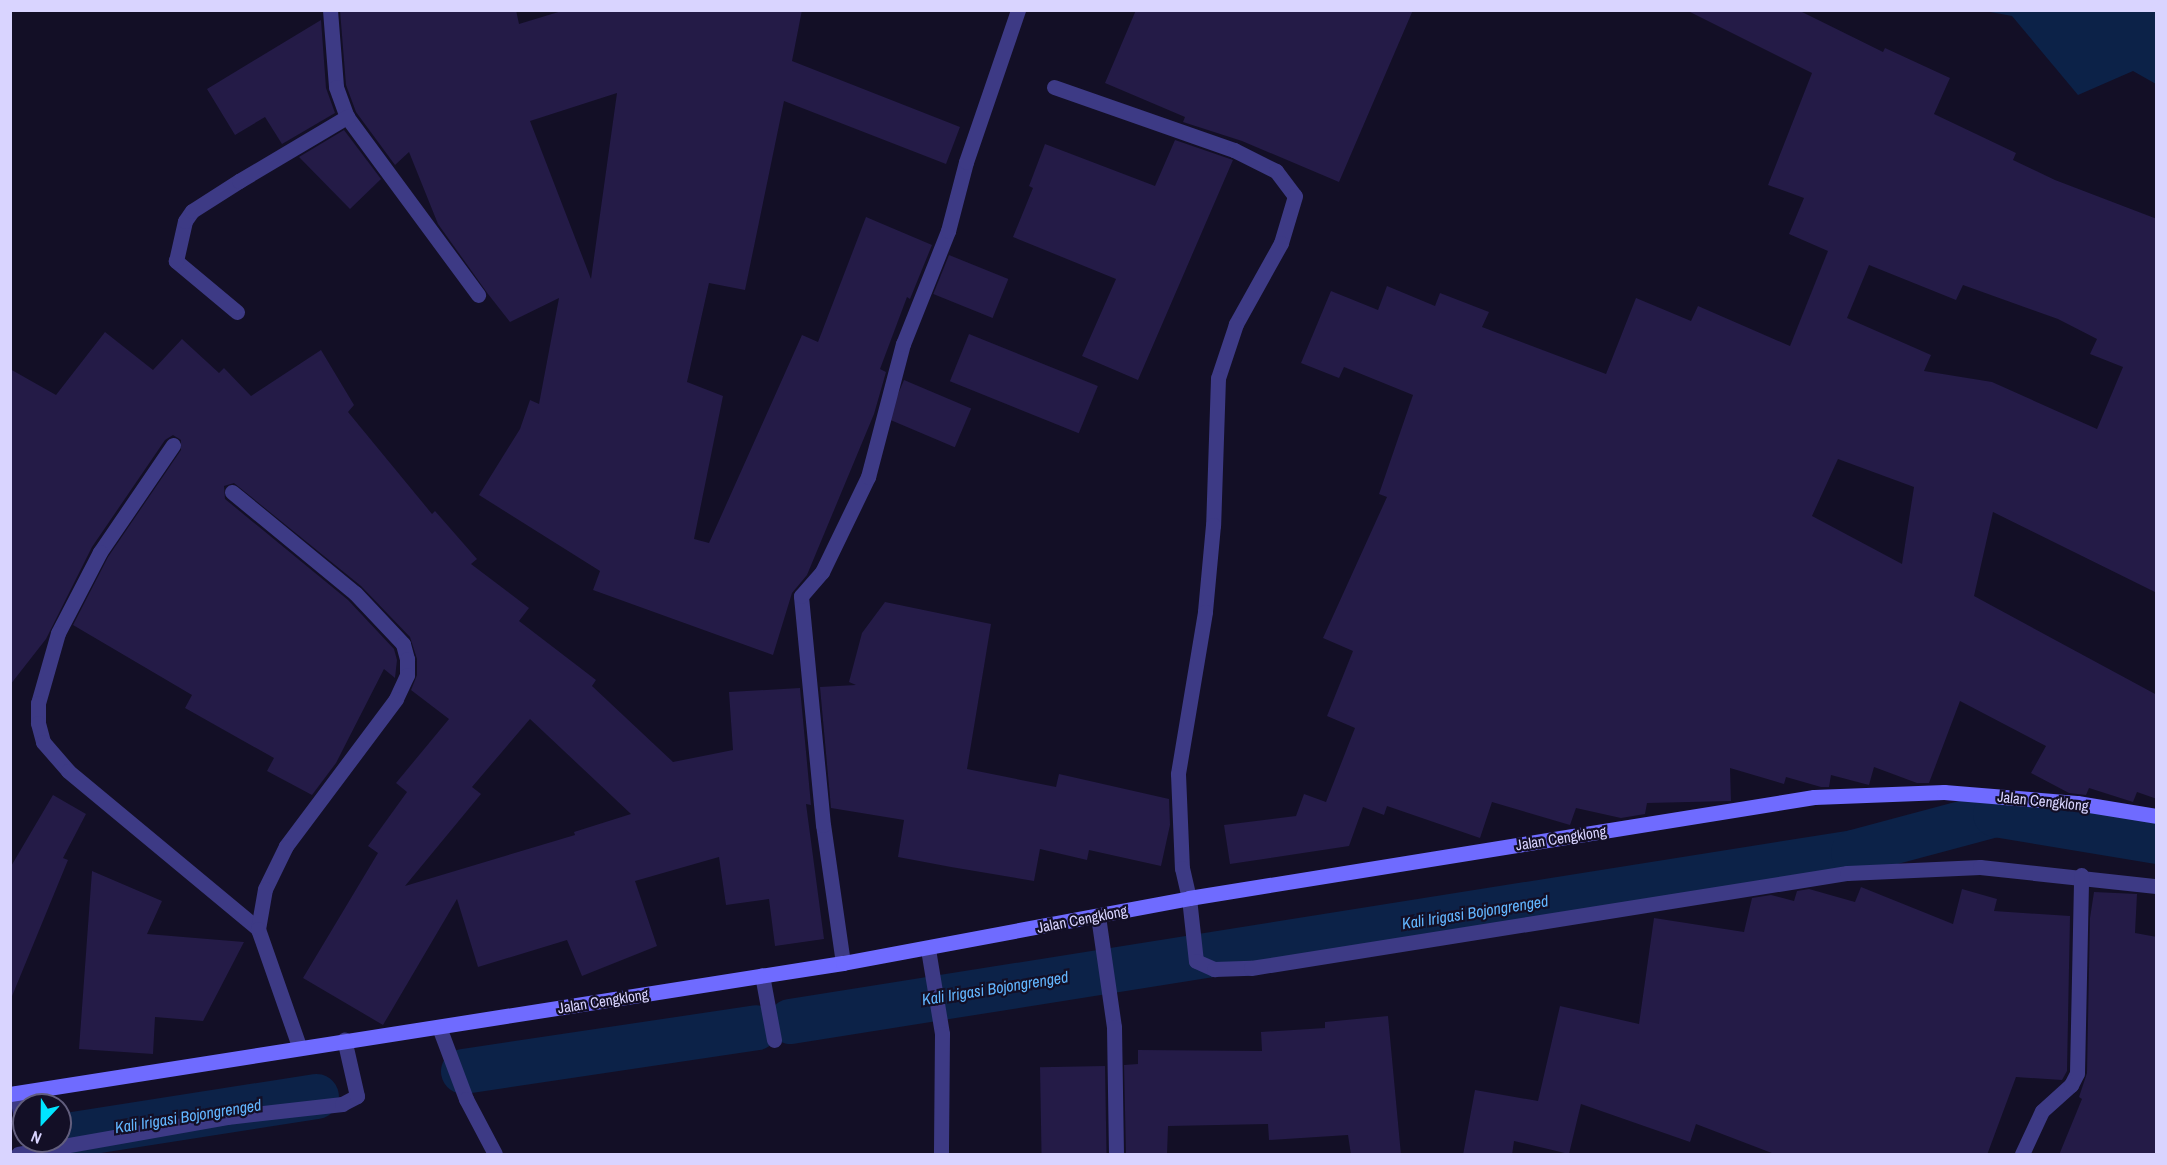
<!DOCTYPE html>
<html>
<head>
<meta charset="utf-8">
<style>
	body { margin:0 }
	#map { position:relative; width:2167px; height:1165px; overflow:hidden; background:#130f26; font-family:"Archivo Narrow",sans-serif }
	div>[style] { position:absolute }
	.water>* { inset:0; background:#0c2248 }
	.canal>* { height:45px; margin:-22.5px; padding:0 22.5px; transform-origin:22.5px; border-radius:22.5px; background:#0c2248 }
	.building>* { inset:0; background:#241b47; transform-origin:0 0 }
	.service>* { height:15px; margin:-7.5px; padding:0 7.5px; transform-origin:7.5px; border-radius:7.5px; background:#3d3a85 }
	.minor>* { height:15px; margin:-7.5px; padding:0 7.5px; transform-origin:7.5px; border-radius:7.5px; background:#3d3a85 }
	.secondary>* { height:15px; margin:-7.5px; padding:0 7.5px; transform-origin:7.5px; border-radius:7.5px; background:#6f6bff }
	span { translate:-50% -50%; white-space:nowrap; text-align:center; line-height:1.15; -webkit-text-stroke:4.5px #130f26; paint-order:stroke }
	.street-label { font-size:15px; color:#d9d4ff }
	.water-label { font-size:16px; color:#62b6ff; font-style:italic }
	.frame { position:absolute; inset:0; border:12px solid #d9d4ff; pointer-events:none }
	.north { position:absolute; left:12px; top:1093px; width:60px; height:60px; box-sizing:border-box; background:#130f26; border:2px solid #625e7d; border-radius:50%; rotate:202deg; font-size:16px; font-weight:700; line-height:24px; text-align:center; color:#d9d4ff }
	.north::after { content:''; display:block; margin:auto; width:21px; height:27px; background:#00e5ff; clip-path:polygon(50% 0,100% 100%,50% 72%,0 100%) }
</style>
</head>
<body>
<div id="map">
	<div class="water">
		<div style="clip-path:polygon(1985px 11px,2156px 11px,2156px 84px,2133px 71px,2078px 95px,2012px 16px)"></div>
	</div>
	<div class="canal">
		<div style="left:790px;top:1021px;width:1076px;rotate:-9.03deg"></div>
		<div style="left:1853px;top:852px;width:147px;rotate:-15deg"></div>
		<div style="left:1995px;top:814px;width:163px;rotate:9.5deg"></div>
		<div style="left:463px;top:1071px;width:296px;rotate:-8.5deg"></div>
		<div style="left:60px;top:1136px;width:259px;rotate:-8.9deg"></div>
	</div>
	<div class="building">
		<div style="clip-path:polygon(evenodd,340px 10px,516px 10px,519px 24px,565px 10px,802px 10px,792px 61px,960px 127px,946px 164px,784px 101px,745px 290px,709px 283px,687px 382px,723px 396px,694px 539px,709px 543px,802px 335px,818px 342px,866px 217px,932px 245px,910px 299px,907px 297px,880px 369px,886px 372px,874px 414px,807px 575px,792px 593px,773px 655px,593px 590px,600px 571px,479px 495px,520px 429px,530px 400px,539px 404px,559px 298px,510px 322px,488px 294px,438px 224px,409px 152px,395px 165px,356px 112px,346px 85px,340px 10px,617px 93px,591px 279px,530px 121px,617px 93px)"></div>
		<div style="clip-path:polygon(1136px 10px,1413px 10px,1339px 182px,1242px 141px,1183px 122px,1185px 117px,1105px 83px)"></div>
		<div style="clip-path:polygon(evenodd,1686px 10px,1798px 10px,1883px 52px,1885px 48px,1950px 78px,1934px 114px,2016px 153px,2013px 160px,2055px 180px,2157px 219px,2157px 593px,1993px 512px,1974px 596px,2157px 695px,2157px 799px,2137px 792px,2133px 802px,2089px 788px,2086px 795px,2069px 793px,2031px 773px,2046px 746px,1960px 701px,1929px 783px,1917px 783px,1874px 767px,1869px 785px,1831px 775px,1829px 787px,1821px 787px,1786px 777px,1784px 784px,1730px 768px,1731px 801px,1647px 803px,1645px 814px,1621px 818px,1576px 808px,1570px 825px,1492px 802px,1480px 838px,1387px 806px,1384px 815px,1363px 807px,1349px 846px,1230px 864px,1224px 825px,1296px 816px,1304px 794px,1326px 802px,1355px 728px,1327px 716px,1353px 651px,1323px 638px,1387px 497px,1379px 494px,1413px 395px,1344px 367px,1339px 378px,1301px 363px,1331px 291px,1378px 310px,1387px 286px,1435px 306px,1440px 293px,1489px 312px,1482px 327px,1606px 374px,1636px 298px,1691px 321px,1698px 306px,1790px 346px,1828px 251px,1789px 234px,1804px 198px,1768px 185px,1812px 73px,1686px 10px,1869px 265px,1956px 300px,1963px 285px,2058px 319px,2097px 339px,2090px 354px,2123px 367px,2097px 429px,1992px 382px,1924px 371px,1931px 355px,1847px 318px,1869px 265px,1686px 10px,1838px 459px,1914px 487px,1902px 564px,1812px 516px,1838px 459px)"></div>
		<div style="clip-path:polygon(321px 20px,326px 88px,335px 113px,282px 144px,265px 117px,235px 135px,207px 89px)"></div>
		<div style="clip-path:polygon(344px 130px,381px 179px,350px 209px,299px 157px)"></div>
		<div style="clip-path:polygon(1175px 140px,1233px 160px,1138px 380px,1082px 356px,1116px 279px,1013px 237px,1033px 188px,1029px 186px,1045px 144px,1155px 186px)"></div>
		<div style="left:949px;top:255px;width:64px;height:42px;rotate:22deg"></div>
		<div style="clip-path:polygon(evenodd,105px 332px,153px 370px,182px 339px,219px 373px,224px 368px,251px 396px,321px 350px,354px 405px,348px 412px,432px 514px,435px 511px,477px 559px,471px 564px,529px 608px,519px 621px,596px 680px,592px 686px,673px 762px,733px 750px,729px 692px,800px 688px,811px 805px,806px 804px,824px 939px,775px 946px,769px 899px,726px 905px,719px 857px,635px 881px,657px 946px,582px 976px,567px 940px,478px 967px,457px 899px,383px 1025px,303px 978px,378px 853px,368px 846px,407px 792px,396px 783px,449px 719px,411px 690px,417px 675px,417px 659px,410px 637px,361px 586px,234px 483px,224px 486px,225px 499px,348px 600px,394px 649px,397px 660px,395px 678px,384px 669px,336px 763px,312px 795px,267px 771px,274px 758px,185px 708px,192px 695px,73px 625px,108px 557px,181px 450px,181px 440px,173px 435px,165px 440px,92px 547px,46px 639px,10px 685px,10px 369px,56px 395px,105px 332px,530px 719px,631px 814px,574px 832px,575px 835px,405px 886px,481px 794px,472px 787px,530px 719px)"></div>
		<div style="left:969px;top:334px;width:139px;height:51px;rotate:22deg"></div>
		<div style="left:904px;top:380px;width:73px;height:42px;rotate:23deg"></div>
		<div style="clip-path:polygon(885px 602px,991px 624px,967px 769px,1056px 787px,1059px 774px,1169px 799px,1170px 825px,1161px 866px,1089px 850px,1087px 860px,1040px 849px,1034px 881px,951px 867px,898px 857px,904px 820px,831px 808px,820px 687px,856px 685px,849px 682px,862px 633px)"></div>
		<div style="clip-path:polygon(53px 795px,86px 814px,63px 858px,68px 860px,10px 1001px,10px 868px)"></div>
		<div style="clip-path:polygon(92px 871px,162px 901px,147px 934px,244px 942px,203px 1021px,155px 1017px,153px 1054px,79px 1049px)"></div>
		<div style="clip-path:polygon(1861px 887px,1953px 924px,1962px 889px,1997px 899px,1994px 911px,2070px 916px,2067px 1071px,2062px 1080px,2016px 1077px,1987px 1155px,1777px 1155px,1696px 1124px,1690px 1142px,1581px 1104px,1569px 1154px,1514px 1141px,1512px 1155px,1463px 1155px,1475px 1090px,1538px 1101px,1560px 1006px,1639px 1024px,1654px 918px,1744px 932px,1752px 898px,1771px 895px,1794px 901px,1797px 891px,1809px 889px,1855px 902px)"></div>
		<div style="clip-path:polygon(2094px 892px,2137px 894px,2135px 933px,2157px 937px,2157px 1155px,2059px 1155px,2082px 1099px,2079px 1097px,2087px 1073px,2090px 918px)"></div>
		<div style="clip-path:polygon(1388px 1016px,1401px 1155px,1351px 1155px,1348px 1135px,1269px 1140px,1268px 1124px,1168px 1126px,1167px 1155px,1126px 1155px,1124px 1065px,1138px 1064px,1138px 1050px,1262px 1051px,1261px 1032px,1325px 1028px,1325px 1022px)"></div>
		<div style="left:1105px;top:1066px;width:89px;height:65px;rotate:89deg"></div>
	</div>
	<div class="service">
		<div style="left:1054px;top:87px;width:191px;rotate:19.3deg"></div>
		<div style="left:1234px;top:150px;width:47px;rotate:26.6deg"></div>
		<div style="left:1276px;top:171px;width:31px;rotate:53deg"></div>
		<div style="left:1295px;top:196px;width:49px;rotate:106.6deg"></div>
		<div style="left:1281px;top:243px;width:93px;rotate:119.1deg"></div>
		<div style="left:1236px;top:324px;width:57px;rotate:108.4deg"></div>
		<div style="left:1218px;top:378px;width:147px;rotate:91.9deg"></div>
		<div style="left:1213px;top:525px;width:87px;rotate:95.3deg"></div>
		<div style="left:1205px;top:612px;width:164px;rotate:99.5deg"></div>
		<div style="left:1178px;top:774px;width:94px;rotate:87.6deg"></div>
		<div style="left:1182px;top:868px;width:31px;rotate:77deg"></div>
		<div style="left:928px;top:949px;width:86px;rotate:80.6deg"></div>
		<div style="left:942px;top:1034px;width:120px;rotate:90.5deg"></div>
	</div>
	<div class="minor">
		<div style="left:330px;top:10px;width:77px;rotate:85.5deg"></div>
		<div style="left:336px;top:87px;width:32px;rotate:70deg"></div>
		<div style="left:347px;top:117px;width:221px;rotate:53.6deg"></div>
		<div style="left:237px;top:312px;width:80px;rotate:-140.1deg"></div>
		<div style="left:176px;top:261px;width:41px;rotate:-77.3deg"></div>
		<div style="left:185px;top:221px;width:12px;rotate:-55deg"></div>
		<div style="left:192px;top:211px;width:56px;rotate:-32.6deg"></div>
		<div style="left:239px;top:181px;width:126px;rotate:-30.7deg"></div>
		<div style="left:173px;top:445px;width:130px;rotate:124.3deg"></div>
		<div style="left:100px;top:552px;width:91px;rotate:117.4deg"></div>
		<div style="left:58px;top:633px;width:73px;rotate:105.9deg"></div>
		<div style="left:38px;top:703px;width:20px;rotate:90deg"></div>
		<div style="left:38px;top:723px;width:20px;rotate:75deg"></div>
		<div style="left:43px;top:742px;width:38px;rotate:49deg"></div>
		<div style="left:68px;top:771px;width:247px;rotate:39.7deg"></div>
		<div style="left:232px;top:492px;width:159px;rotate:39.4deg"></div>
		<div style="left:355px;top:593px;width:70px;rotate:46.7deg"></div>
		<div style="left:403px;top:644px;width:16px;rotate:75deg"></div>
		<div style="left:407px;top:659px;width:16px;rotate:90deg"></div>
		<div style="left:407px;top:675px;width:26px;rotate:115deg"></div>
		<div style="left:396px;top:699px;width:184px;rotate:126.8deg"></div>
		<div style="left:286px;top:846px;width:48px;rotate:116deg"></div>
		<div style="left:265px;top:889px;width:41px;rotate:99.9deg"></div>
		<div style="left:258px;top:929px;width:124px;rotate:70.7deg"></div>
		<div style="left:1189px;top:898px;width:63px;rotate:83.7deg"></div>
		<div style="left:1196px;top:961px;width:20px;rotate:24deg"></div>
		<div style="left:1214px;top:969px;width:37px;rotate:-2deg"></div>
		<div style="left:1251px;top:968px;width:604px;rotate:-9.06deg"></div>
		<div style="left:1847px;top:873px;width:133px;rotate:-2.6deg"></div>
		<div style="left:1980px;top:867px;width:177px;rotate:6.2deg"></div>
		<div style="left:1098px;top:916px;width:112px;rotate:81.8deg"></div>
		<div style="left:1114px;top:1027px;width:127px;rotate:89.1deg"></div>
		<div style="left:843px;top:963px;width:139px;rotate:-98.2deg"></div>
		<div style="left:823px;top:825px;width:230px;rotate:-95.5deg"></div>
		<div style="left:801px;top:596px;width:32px;rotate:-49deg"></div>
		<div style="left:822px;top:572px;width:106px;rotate:-64.2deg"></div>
		<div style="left:868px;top:477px;width:138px;rotate:-75.3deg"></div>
		<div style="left:903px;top:344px;width:122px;rotate:-68.3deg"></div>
		<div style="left:948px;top:231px;width:71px;rotate:-75.4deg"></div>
		<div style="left:966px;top:162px;width:161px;rotate:-71.1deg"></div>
		<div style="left:762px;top:975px;width:66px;rotate:79.5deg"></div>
		<div style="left:439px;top:1027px;width:77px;rotate:69.4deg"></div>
		<div style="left:466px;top:1099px;width:62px;rotate:62.2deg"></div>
		<div style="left:16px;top:1093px;width:38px;rotate:78deg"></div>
		<div style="left:18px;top:1154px;width:212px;rotate:-10deg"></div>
		<div style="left:227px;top:1117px;width:116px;rotate:-6.4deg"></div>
		<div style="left:342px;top:1104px;width:17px;rotate:-28deg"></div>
		<div style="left:357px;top:1096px;width:58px;rotate:-102.8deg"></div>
		<div style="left:2022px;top:1154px;width:47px;rotate:-65.1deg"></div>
		<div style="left:2042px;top:1111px;width:39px;rotate:-42deg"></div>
		<div style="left:2071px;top:1085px;width:13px;rotate:-63deg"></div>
		<div style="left:2077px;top:1073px;width:198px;rotate:-88.8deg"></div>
	</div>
	<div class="secondary">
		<div style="left:10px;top:1094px;width:843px;rotate:-8.94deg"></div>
		<div style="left:843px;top:963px;width:352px;rotate:-10.6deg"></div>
		<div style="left:1189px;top:898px;width:633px;rotate:-9.18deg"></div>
		<div style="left:1814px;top:797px;width:130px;rotate:-2.2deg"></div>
		<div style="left:1944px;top:792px;width:133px;rotate:4.7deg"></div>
		<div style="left:2077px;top:803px;width:80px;rotate:9.3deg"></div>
	</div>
	<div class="street-label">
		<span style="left:2043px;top:801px;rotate:6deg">Jalan Cengklong</span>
		<span style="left:1561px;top:838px;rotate:-9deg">Jalan Cengklong</span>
		<span style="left:1082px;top:919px;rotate:-11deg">Jalan Cengklong</span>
		<span style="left:603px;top:1001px;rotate:-9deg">Jalan Cengklong</span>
	</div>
	<div class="water-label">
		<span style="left:1475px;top:912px;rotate:-9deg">Kali Irigasi Bojongrenged</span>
		<span style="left:995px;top:988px;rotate:-9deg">Kali Irigasi Bojongrenged</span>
		<span style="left:188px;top:1116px;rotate:-9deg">Kali Irigasi Bojongrenged</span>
	</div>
	<div class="frame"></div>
	<div class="north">N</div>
</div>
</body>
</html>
